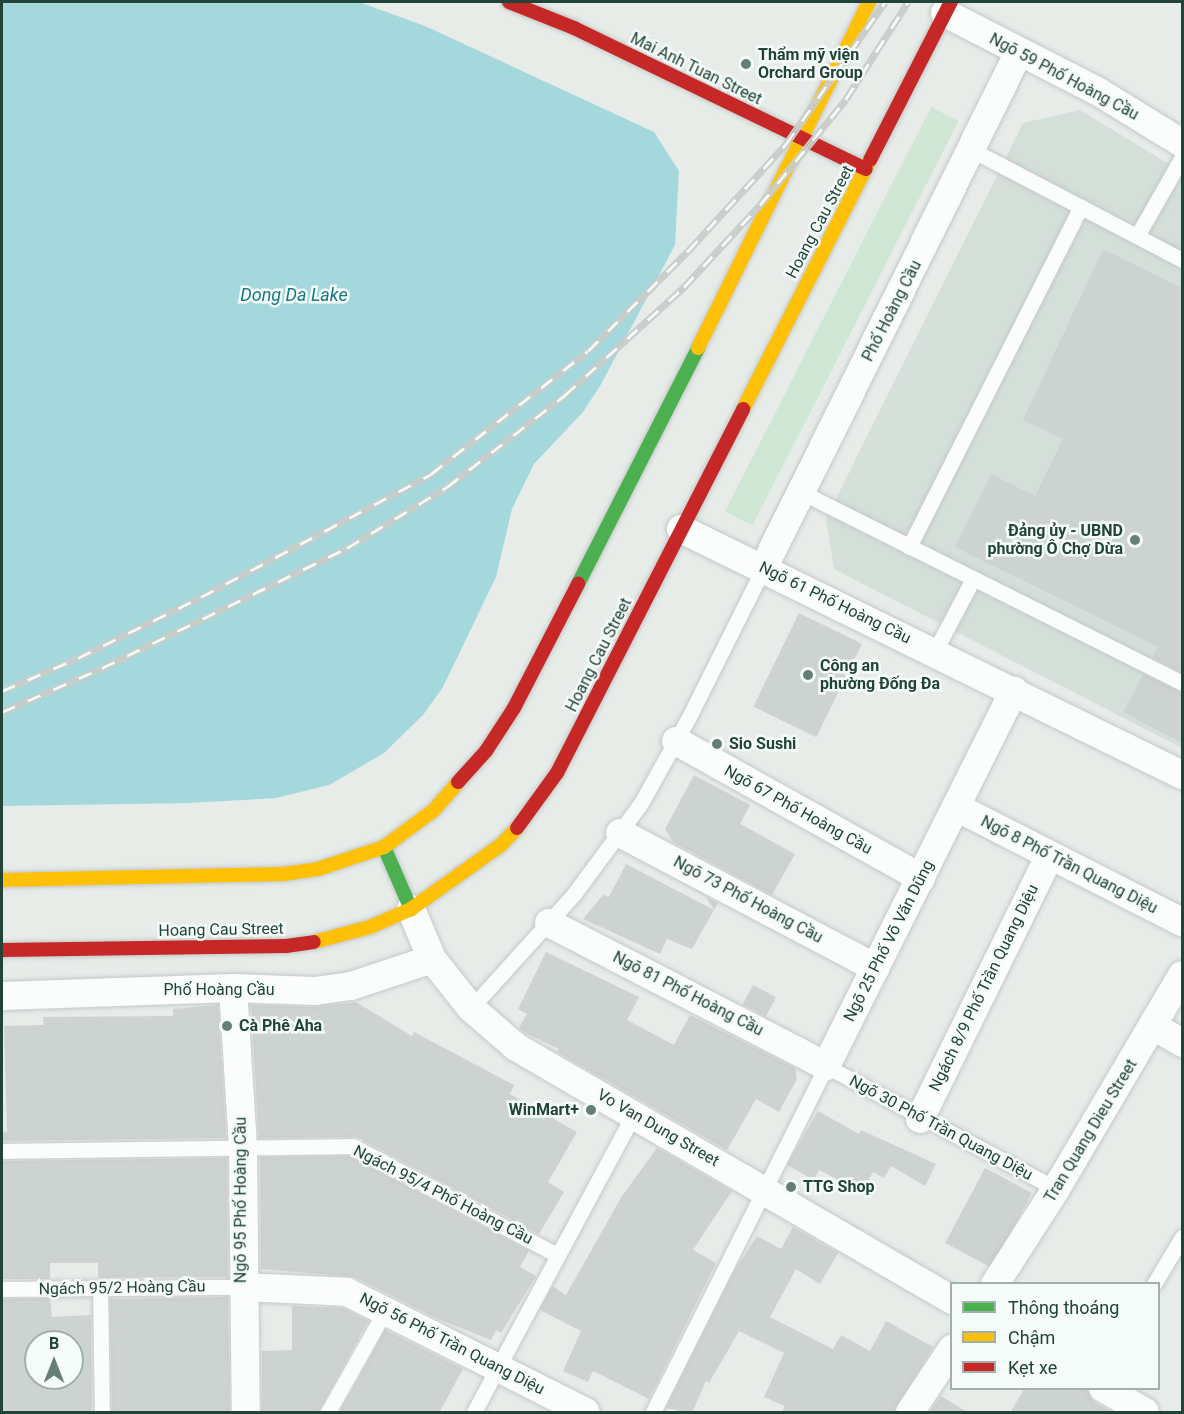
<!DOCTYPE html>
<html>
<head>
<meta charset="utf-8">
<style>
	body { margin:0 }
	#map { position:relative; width:1184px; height:1414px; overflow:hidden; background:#e7ece9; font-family:Roboto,sans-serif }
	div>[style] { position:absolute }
	.built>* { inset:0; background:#d4dfd9 }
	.green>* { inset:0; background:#cfe6d5; transform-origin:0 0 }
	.water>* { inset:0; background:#a4d8dd }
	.building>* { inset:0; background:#cdd3d1; transform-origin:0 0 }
	.roads { filter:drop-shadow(0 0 2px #c4c9c6) drop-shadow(0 0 2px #c4c9c6) }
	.lane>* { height:15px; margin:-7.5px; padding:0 7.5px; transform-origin:7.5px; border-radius:7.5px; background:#fbfcfc }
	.street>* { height:28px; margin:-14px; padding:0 14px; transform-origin:14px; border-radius:14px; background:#fbfcfc }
	.fast>* { height:14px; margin:-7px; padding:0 7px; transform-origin:7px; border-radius:7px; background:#4caf50 }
	.slow>* { height:14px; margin:-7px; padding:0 7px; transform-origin:7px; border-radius:7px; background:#ffc107 }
	.jam>* { height:14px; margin:-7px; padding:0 7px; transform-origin:7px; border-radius:7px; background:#c62828 }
	.rail>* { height:7px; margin-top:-3.5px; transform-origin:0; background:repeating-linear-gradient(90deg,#f5fbf8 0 14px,#c8cdca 0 28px); box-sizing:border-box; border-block:2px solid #c8cdca }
	.dots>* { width:16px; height:16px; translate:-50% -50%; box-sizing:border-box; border:3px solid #f5fbf8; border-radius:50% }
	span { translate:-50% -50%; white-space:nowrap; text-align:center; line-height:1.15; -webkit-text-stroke:5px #f5fbf8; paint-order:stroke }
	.poi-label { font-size:16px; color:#214338; font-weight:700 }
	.left { translate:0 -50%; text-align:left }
	.right { translate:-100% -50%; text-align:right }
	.street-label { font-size:16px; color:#214338 }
	.water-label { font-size:18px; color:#157885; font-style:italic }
	.frame { position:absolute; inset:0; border:3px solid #214338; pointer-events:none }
	.legend { position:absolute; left:950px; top:1282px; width:210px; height:108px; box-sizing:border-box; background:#f5fbf8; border:2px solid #a0b1ab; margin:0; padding:8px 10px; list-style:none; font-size:18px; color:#214338 }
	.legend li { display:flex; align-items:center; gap:12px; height:30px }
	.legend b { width:30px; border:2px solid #a0b1ab }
	.north { position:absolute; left:24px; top:1330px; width:60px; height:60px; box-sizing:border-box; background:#f5fbf8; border:2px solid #a0b1ab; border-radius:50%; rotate:0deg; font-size:16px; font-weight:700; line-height:24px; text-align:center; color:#214338 }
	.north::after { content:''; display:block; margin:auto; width:21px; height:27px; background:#667e76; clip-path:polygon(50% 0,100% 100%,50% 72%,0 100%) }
</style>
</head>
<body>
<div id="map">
	<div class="built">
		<div style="clip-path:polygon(1080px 110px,1182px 172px,1182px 748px,834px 569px,826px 519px,1023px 123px)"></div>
	</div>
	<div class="green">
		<div style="left:931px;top:107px;width:31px;height:454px;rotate:27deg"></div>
	</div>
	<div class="water">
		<div style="clip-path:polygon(2px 2px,359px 2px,425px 26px,654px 132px,679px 171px,675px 245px,600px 386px,583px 412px,534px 464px,512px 509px,496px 577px,443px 687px,423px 715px,384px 753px,329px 785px,276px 798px,190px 803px,2px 806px)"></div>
	</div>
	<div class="building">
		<div style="clip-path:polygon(1103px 249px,1182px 288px,1182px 672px,1152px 657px,1158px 647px,955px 547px,991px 474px,1035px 496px,1063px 439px,1023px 420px)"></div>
		<div style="left:799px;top:613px;width:70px;height:104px;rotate:26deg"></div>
		<div style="clip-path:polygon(1143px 674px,1182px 693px,1182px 743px,1123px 712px)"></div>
		<div style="clip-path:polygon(694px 775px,750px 805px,740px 824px,795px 854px,772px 895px,673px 842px,665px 829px)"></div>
		<div style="clip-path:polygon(626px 864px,714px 910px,706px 897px,718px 903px,692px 949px,667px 939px,660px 954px,583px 919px,603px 895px,609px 897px)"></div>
		<div style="clip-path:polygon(546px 952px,639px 997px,627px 1020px,674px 1045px,690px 1015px,795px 1068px,797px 1079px,779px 1112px,756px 1099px,727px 1150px,557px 1052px,559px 1049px,525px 1033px,519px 1028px,527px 1014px,518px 1009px)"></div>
		<div style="left:753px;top:985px;width:26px;height:22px;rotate:28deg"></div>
		<div style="clip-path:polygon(356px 1002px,412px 1036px,414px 1032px,514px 1085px,510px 1094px,577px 1132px,548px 1182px,564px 1192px,539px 1234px,357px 1137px,259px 1138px,251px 1005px,315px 1007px)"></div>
		<div style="clip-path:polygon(218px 1005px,226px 1138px,2px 1141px,2px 1132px,7px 1132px,4px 1026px,44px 1025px,43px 1017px,173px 1016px,173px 1009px)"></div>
		<div style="clip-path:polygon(818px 1111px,859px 1134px,861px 1130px,936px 1164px,925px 1186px,891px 1166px,884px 1178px,873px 1172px,862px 1192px,819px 1170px,814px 1180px,787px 1165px)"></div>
		<div style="clip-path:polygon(657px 1148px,732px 1191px,693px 1250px,716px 1263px,649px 1399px,593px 1371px,588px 1382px,563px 1371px,581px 1331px,540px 1310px,552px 1286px,566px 1295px,622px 1196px)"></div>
		<div style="clip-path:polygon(351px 1156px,529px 1251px,520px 1267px,536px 1276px,501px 1333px,496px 1330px,491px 1340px,438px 1319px,354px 1277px,261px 1269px,260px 1157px)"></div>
		<div style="clip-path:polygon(227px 1158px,228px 1277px,98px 1278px,98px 1263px,50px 1263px,50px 1279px,2px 1279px,2px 1161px)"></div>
		<div style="left:985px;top:1168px;width:53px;height:85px;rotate:28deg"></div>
		<div style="clip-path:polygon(793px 1227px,838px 1253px,820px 1284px,796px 1269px,770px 1317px,833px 1349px,841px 1335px,870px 1351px,886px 1321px,933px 1347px,894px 1413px,781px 1413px,785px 1406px,764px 1397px,784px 1353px,739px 1331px,709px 1383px,706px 1381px,692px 1413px,666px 1408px,733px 1273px,757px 1236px,781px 1249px)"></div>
		<div style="left:228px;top:1297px;width:116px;height:118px;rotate:89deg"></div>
		<div style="clip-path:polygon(evenodd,50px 1298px,52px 1317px,91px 1315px,92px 1413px,2px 1413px,2px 1299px,50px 1298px,36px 1342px,72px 1342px,72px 1378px,36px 1378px,36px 1342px)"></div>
		<div style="clip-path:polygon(292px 1306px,343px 1308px,368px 1321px,318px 1413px,262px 1413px,262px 1351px,292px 1350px)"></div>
		<div style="clip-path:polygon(385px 1330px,463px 1369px,439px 1413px,339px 1413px)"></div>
		<div style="clip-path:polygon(1024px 1389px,1087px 1389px,1094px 1402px,1113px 1413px,1010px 1413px)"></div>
		<div style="clip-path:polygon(941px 1396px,969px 1413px,929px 1413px)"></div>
	</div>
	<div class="roads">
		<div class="lane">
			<div style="left:972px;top:150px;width:237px;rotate:27.6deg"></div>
			<div style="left:1137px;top:236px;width:91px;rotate:-60.3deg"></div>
			<div style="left:801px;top:492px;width:426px;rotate:26.6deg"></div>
			<div style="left:909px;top:547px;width:381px;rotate:-63.2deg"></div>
			<div style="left:935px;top:651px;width:81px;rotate:-62.2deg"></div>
			<div style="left:471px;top:1008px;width:154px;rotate:-47.9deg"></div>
			<div style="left:574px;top:894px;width:113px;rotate:-53.6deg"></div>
			<div style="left:641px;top:803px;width:98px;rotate:-60.8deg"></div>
			<div style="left:689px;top:717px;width:165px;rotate:-63.4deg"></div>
			<div style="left:2px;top:1151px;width:351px;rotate:-0.8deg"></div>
			<div style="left:353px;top:1146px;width:231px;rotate:28.1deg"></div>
			<div style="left:1154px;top:1284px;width:55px;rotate:-59.2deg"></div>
			<div style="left:100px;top:1288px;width:124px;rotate:89.1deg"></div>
			<div style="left:2px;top:1289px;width:240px;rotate:-0.5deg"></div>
			<div style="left:328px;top:1412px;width:118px;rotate:-60.6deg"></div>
			<div style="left:474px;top:1412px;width:338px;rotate:-61.8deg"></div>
			<div style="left:653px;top:1412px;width:387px;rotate:-63.4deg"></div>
			<div style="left:826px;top:1066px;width:261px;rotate:28.1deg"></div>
		</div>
		<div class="street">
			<div style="left:945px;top:13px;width:171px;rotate:27.2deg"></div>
			<div style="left:1097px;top:91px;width:100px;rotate:31.5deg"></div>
			<div style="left:681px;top:529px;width:558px;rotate:26.15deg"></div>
			<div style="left:763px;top:569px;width:577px;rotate:-63.66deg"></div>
			<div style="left:676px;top:741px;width:281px;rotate:29.2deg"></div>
			<div style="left:956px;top:807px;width:254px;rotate:27deg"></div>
			<div style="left:620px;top:833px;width:289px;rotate:27.8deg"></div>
			<div style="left:411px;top:909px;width:54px;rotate:67.2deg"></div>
			<div style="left:432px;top:959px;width:63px;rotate:51.5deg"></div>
			<div style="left:471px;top:1008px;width:60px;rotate:40.9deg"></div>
			<div style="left:516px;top:1047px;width:504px;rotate:30.13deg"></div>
			<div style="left:549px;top:923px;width:312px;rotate:27.3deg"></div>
			<div style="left:826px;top:1066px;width:420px;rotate:-63.4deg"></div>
			<div style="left:233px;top:988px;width:159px;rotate:86.4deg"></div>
			<div style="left:243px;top:1147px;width:265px;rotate:89.4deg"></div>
			<div style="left:2px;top:996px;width:231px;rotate:-2deg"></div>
			<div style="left:233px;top:988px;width:82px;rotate:2.1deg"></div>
			<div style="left:315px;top:991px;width:36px;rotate:-8deg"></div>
			<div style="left:351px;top:986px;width:85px;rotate:-18.4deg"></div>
			<div style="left:1153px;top:1026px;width:34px;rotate:30deg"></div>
			<div style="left:920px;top:1119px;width:292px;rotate:-63.8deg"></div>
			<div style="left:995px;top:1284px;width:113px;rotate:-57.3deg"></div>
			<div style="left:1056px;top:1189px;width:248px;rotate:-59.5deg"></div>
			<div style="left:242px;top:1287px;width:105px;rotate:2.7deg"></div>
			<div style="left:347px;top:1292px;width:267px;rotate:26.7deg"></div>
			<div style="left:1103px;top:1388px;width:48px;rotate:29.7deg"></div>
			<div style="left:910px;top:1412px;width:76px;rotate:-56.3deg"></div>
		</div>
		<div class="fast">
			<div style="left:578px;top:584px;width:265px;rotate:-63deg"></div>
			<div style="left:384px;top:847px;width:68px;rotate:66.5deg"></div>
		</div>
		<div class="slow">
			<div style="left:698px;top:348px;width:386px;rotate:-63.7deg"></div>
			<div style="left:743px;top:409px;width:280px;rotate:-63deg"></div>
			<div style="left:2px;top:880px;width:281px;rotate:-1.2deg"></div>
			<div style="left:283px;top:874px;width:35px;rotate:-8deg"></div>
			<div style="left:318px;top:869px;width:70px;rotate:-18.4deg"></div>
			<div style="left:384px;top:847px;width:62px;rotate:-36.5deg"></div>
			<div style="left:434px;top:810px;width:37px;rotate:-49deg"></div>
			<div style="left:314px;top:942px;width:58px;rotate:-15deg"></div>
			<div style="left:370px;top:927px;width:45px;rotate:-23.7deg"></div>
			<div style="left:411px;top:909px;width:112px;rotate:-35.5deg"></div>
			<div style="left:502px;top:844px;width:22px;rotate:-47deg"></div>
		</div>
		<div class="jam">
			<div style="left:509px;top:2px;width:70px;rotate:21.8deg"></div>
			<div style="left:574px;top:28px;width:324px;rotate:25.8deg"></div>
			<div style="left:870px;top:160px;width:178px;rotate:-62.9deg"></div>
			<div style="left:458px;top:782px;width:42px;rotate:-47.9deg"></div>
			<div style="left:486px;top:751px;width:51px;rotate:-56.9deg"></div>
			<div style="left:514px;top:708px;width:140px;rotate:-62.7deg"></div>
			<div style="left:517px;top:828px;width:68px;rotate:-54deg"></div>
			<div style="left:557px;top:773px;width:409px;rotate:-62.9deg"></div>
			<div style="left:2px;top:950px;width:284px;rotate:-0.8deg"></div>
			<div style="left:286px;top:946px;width:28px;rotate:-8deg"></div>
		</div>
	</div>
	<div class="rail">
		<div style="left:2px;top:691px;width:83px;rotate:-23.5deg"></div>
		<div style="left:78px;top:658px;width:137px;rotate:-26.4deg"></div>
		<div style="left:201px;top:597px;width:261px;rotate:-28.1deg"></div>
		<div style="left:431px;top:474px;width:199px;rotate:-38.1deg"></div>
		<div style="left:588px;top:351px;width:141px;rotate:-45deg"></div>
		<div style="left:688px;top:251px;width:145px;rotate:-47.5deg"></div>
		<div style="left:786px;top:144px;width:173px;rotate:-55.1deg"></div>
		<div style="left:2px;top:712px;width:109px;rotate:-23.7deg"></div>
		<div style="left:102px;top:668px;width:273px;rotate:-26.1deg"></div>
		<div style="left:347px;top:548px;width:117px;rotate:-31.4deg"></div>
		<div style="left:447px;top:487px;width:150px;rotate:-37.9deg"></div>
		<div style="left:565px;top:395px;width:161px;rotate:-42.2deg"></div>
		<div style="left:684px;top:287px;width:112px;rotate:-47.2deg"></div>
		<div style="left:760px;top:205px;width:136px;rotate:-50.9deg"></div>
		<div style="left:846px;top:99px;width:115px;rotate:-57.4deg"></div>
	</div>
	<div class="dots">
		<div style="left:746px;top:64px;background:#667e76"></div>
		<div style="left:1135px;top:540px;background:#667e76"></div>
		<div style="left:808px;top:675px;background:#667e76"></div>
		<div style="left:717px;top:744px;background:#667e76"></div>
		<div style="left:227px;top:1026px;background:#667e76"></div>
		<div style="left:591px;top:1110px;background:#667e76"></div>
		<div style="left:791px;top:1187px;background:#667e76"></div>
	</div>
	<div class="poi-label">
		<span class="left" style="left:758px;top:64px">Thẩm mỹ viện<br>Orchard Group</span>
		<span class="right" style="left:1123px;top:540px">Đảng ủy - UBND<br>phường Ô Chợ Dừa</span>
		<span class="left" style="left:820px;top:675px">Công an<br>phường Đống Đa</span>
		<span class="left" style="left:729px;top:744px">Sio Sushi</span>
		<span class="left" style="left:239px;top:1026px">Cà Phê Aha</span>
		<span class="right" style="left:579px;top:1110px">WinMart+</span>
		<span class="left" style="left:803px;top:1187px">TTG Shop</span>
	</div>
	<div class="street-label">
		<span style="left:696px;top:69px;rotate:26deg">Mai Anh Tuan Street</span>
		<span style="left:1064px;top:77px;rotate:28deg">Ngõ 59 Phố Hoàng Cầu</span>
		<span style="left:820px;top:222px;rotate:-62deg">Hoang Cau Street</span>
		<span style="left:892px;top:311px;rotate:-63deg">Phố Hoàng Cầu</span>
		<span style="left:835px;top:603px;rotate:26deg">Ngõ 61 Phố Hoàng Cầu</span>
		<span style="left:599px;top:655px;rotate:-63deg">Hoang Cau Street</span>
		<span style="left:798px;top:810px;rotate:29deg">Ngõ 67 Phố Hoàng Cầu</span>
		<span style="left:1069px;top:865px;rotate:27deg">Ngõ 8 Phố Trần Quang Diệu</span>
		<span style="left:748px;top:900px;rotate:28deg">Ngõ 73 Phố Hoàng Cầu</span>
		<span style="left:221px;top:930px;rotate:-1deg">Hoang Cau Street</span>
		<span style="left:889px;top:941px;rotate:-63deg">Ngõ 25 Phố Võ Văn Dũng</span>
		<span style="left:984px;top:988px;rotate:-64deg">Ngách 8/9 Phố Trần Quang Diệu</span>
		<span style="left:219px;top:990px">Phố Hoàng Cầu</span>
		<span style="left:688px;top:994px;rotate:27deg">Ngõ 81 Phố Hoàng Cầu</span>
		<span style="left:658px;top:1128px;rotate:30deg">Vo Van Dung Street</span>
		<span style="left:941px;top:1128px;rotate:28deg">Ngõ 30 Phố Trần Quang Diệu</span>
		<span style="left:1091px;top:1131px;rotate:-59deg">Tran Quang Dieu Street</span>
		<span style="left:443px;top:1195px;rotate:27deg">Ngách 95/4 Phố Hoàng Cầu</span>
		<span style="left:241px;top:1200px;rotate:-90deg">Ngõ 95 Phố Hoàng Cầu</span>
		<span style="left:122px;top:1288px;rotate:-1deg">Ngách 95/2 Hoàng Cầu</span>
		<span style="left:452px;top:1344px;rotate:27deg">Ngõ 56 Phố Trần Quang Diệu</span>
	</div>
	<div class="water-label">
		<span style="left:294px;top:295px">Dong Da Lake</span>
	</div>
	<div class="frame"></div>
	<ul class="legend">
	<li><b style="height:8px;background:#4caf50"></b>Thông thoáng</li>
	<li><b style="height:8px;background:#ffc107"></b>Chậm</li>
	<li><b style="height:8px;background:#c62828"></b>Kẹt xe</li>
	</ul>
	<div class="north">B</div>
</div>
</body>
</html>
